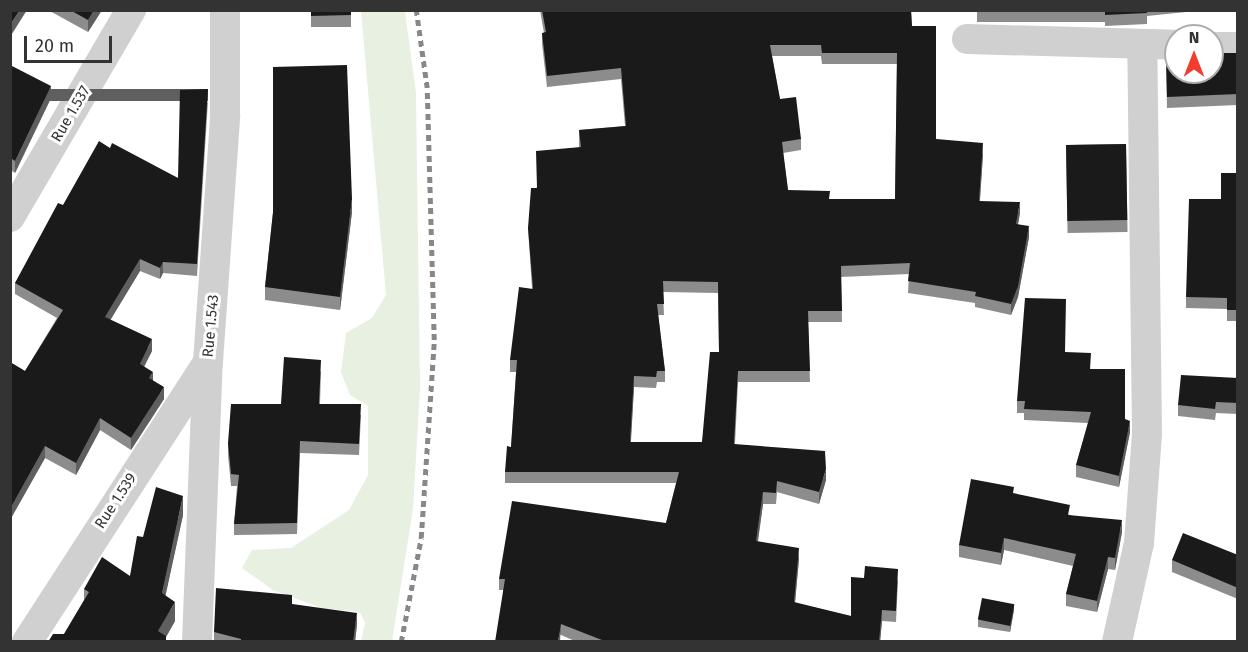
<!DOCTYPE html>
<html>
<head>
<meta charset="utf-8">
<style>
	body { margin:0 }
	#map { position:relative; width:1248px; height:652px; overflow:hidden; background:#fff; font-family:"Fira Sans",sans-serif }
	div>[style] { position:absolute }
	.green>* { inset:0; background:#e7f0e1 }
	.street>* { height:30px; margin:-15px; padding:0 15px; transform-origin:15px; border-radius:15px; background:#d0d0d0 }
	.rail>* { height:4.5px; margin-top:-2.25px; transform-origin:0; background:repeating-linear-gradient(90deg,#888 0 6px,transparent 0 10.5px) }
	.wall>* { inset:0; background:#8c8c8c; transform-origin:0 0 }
	.shaded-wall>* { inset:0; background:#5f5f5f; transform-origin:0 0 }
	.building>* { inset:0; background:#1a1a1a; transform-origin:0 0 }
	span { translate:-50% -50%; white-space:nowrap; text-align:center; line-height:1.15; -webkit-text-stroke:6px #fff; paint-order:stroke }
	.street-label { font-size:15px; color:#333 }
	.frame { position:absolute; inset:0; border:12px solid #333; pointer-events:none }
	.north { position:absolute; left:1164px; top:24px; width:60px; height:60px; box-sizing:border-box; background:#fff; border:2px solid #adadad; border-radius:50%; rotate:0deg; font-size:16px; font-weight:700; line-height:24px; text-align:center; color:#333 }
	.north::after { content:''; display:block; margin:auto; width:21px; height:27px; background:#f03d2f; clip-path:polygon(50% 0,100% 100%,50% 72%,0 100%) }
	.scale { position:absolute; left:24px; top:36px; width:88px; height:27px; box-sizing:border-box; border:3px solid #333; border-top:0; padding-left:8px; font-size:18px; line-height:21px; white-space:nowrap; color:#333; -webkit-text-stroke:4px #fff; paint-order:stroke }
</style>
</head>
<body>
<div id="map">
	<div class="green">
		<div style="clip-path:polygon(361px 11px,405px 11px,416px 93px,420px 389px,413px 509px,392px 641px,361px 641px,365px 623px,360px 612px,321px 608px,273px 590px,242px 568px,252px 550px,291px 548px,349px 510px,368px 475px,368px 406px,350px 395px,341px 372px,346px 333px,372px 318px,386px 295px)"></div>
	</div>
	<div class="street">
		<div style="left:967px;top:39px;width:209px;rotate:1.6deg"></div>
		<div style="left:1212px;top:47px;width:26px"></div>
		<div style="left:10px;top:217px;width:240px;rotate:-59.7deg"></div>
		<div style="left:27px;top:642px;width:333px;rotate:-57.1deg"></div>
		<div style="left:197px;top:642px;width:280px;rotate:-87.8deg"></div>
		<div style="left:208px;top:362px;width:247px;rotate:-86deg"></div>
		<div style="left:225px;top:116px;width:106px;rotate:-90deg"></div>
		<div style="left:1117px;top:642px;width:101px;rotate:-77.5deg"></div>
		<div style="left:1139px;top:543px;width:110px;rotate:-85.8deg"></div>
		<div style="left:1147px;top:433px;width:389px;rotate:-90.7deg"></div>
	</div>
	<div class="rail">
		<div style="left:401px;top:642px;width:106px;rotate:-79.1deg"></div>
		<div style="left:421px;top:538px;width:198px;rotate:-86.2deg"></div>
		<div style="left:434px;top:340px;width:252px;rotate:-91.6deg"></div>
		<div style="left:427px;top:88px;width:79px;rotate:-98deg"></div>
	</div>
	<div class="wall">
		<div style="clip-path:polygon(48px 10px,102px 10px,88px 32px)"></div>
		<div style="left:311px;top:10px;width:40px;height:17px"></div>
		<div style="clip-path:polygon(evenodd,540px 10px,911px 10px,912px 26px,936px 139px,983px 154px,980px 201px,1020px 213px,1018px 224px,1029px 237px,1018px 297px,1011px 315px,975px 307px,975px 303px,908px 293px,909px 274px,841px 277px,842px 322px,808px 322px,810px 382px,738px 382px,735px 444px,826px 480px,819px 504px,777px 492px,776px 504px,763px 504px,758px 542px,799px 559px,795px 603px,851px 616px,898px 580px,896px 622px,882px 621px,880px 642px,577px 642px,561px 635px,503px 590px,499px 590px,499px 579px,666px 523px,676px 483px,505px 483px,505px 472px,511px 447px,516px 372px,510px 372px,510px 360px,532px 288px,528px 228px,536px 188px,579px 147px,579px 130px,625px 126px,621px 79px,547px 87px,542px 44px,542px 33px,544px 33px,540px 10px,772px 56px,821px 56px,822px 64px,897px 64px,895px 199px,829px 199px,788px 190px,783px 153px,801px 150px,801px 139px,780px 99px,772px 56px,540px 10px,663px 292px,718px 293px,719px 352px,702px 442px,631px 442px,634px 387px,656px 388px,657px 382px,665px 382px,665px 371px,658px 315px,664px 315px,663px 292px)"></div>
		<div style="clip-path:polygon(977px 10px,1196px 10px,1196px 11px,1147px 16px,1147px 24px,1105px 26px,1105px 22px,977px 22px)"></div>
		<div style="clip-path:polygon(1238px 53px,1238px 105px,1167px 108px,1166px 65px)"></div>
		<div style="clip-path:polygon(10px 65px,51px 98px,15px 173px,12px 171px,10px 172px)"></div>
		<div style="clip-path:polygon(208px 101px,197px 276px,163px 273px,160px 279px,140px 271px,110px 320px,152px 351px,144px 366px,164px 399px,131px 450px,100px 430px,76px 475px,45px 458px,10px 520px,10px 362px,25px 371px,57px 318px,15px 294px,15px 283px,63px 205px,110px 148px,178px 178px)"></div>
		<div style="left:1126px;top:144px;width:88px;height:60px;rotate:89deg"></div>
		<div style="clip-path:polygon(1238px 173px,1238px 321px,1227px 321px,1227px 309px,1186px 308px,1186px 297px,1221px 199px)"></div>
		<div style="clip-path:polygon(352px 212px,340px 310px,265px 300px,265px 287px,273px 213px)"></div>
		<div style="clip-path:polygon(1065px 352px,1091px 369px,1125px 419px,1130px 432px,1119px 487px,1076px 477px,1076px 465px,1088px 423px,1024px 420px,1024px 413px,1017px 413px,1017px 401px)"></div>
		<div style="clip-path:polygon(321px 371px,320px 404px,361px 415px,359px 455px,300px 453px,297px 534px,234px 535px,234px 524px,237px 486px,231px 486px,228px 455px,228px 443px,281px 404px)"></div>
		<div style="clip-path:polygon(1238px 378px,1238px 414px,1216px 413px,1215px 420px,1178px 416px,1178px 405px)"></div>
		<div style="clip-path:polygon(1014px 494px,1070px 515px,1122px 532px,1115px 570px,1108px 569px,1097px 612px,1066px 606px,1066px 594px,1073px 566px,1004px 550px,1001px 565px,959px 557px,959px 545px)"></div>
		<div style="clip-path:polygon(183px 515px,165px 596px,175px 621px,166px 637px,64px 634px,84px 600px,84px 589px,130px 576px,143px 537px)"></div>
		<div style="clip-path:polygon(1238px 555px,1238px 599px,1172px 572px,1172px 560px)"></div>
		<div style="clip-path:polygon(292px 604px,357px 624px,355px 642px,214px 642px,214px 632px)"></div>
		<div style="clip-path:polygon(1014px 610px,1010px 632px,978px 627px,978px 620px)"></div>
	</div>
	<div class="shaded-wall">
		<div style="clip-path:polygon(20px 10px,27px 10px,10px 37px,10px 25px)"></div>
		<div style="clip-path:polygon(94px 10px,102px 10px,88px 32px,88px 20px)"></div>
		<div style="clip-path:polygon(51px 86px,51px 98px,15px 173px,15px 161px)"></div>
		<div style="left:208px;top:89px;width:12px;height:175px;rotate:90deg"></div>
		<div style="clip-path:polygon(983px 143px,983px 154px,979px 212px,979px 201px)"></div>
		<div style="clip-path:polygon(12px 159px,12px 171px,10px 172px,10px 160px)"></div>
		<div style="clip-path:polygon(352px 199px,352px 212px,340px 310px,340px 297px)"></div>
		<div style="clip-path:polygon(1020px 202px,1020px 213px,1016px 235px,1016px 224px)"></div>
		<div style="clip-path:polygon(1029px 226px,1029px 237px,1018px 297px,1011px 315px,1011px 304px)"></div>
		<div style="clip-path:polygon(140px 259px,140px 271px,105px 329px,105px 317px)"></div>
		<div style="clip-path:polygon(163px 262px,163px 273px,160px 279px,160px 268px)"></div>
		<div style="clip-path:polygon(152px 339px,152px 351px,140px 375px,140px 364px)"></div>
		<div style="clip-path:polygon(153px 372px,153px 383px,149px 378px)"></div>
		<div style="clip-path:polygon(634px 376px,634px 387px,630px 453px,630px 442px)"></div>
		<div style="clip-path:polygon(164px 387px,164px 399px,131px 450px,131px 438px)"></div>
		<div style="clip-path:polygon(100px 418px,100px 430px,76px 475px,76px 463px)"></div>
		<div style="clip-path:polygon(1130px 421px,1130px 432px,1119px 487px,1119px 476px)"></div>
		<div style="clip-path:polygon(45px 446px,45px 458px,10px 520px,10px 509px)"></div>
		<div style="clip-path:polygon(826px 469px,826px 480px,819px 504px,819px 492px)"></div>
		<div style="clip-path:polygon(763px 492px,763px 504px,756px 553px,756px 541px)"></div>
		<div style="clip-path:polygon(183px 496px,183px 515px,162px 612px,162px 593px)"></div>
		<div style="clip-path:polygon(1122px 520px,1122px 532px,1115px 570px,1115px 558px)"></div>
		<div style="clip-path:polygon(1004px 538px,1004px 550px,1001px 565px,1001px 553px)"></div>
		<div style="clip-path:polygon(799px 548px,799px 559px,794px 613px,794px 602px)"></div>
		<div style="clip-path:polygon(1108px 557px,1108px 569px,1097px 612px,1097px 601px)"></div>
		<div style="clip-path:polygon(175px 602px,175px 621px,166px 637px,158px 631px)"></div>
		<div style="clip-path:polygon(1014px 604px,1014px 610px,1010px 632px,1010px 626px)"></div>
		<div style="clip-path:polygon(882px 610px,882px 621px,880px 642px,879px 642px)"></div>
		<div style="clip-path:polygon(357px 613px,357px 624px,355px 642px,353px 642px)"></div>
		<div style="clip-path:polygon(561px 624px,560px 642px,558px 642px)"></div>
	</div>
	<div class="building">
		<div style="clip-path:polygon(10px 10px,20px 10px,10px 25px)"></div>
		<div style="clip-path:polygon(70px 10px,94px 10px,88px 20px)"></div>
		<div style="clip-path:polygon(311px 10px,351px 10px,351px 15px,311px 16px)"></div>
		<div style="clip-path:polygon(evenodd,542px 10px,911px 10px,912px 26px,936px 26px,936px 139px,983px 143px,979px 201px,1020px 202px,1016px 224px,1029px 226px,1018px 286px,1011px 304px,975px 296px,976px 292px,908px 281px,910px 263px,841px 266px,842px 311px,808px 311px,810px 371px,738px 371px,734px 444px,825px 451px,826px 469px,819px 492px,777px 481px,776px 493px,763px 492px,756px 541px,799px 548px,794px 602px,851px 616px,851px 577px,864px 578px,865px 566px,898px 569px,896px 611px,882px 610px,879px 642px,607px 642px,561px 624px,558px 642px,495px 642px,505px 579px,499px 579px,512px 501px,666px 523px,679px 472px,505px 472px,507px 446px,511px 447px,517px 360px,510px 360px,519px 287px,533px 289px,528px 228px,531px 188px,537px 188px,536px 151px,581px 147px,579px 130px,626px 126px,621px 68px,547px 76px,542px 33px,546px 32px,542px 10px,770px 45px,821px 45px,822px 53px,897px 53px,895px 199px,829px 199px,830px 191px,788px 190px,782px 142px,801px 139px,796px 97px,780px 99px,770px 45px,542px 10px,663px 281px,718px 282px,719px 352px,710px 352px,702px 442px,630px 442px,634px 376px,656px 377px,657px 371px,665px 371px,657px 304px,664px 304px,663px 281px)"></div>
		<div style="clip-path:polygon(977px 10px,1147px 10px,1147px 13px,1105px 15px,1105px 11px,977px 11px)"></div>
		<div style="clip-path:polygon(1176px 53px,1176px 72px,1212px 72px,1212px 53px,1238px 53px,1238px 94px,1167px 97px,1166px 54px)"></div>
		<div style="clip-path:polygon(10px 65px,51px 86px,15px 161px,12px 159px,10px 160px)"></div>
		<div style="clip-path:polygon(347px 65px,352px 199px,340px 297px,265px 287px,273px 212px,273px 67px)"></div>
		<div style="clip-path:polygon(208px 89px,197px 264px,163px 262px,160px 268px,140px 259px,105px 317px,152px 339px,140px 364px,153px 372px,149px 378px,164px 387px,131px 438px,100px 418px,76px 463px,45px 446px,10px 509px,10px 362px,25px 371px,63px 310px,15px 283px,58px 203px,63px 205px,99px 141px,110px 148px,112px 143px,178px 178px,180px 90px)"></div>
		<div style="left:1126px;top:144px;width:76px;height:60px;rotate:89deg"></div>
		<div style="clip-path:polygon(1221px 173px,1238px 173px,1238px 310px,1227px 310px,1227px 298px,1186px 297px,1189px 199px,1221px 199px)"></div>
		<div style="clip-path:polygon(1025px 298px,1066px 299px,1065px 352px,1091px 353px,1090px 369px,1125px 369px,1125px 419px,1130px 421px,1119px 476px,1076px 465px,1091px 412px,1024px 409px,1025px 401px,1017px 401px)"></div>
		<div style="clip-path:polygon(284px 357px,321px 360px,319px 404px,361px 404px,359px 444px,300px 441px,297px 523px,234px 524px,239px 475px,231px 474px,228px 443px,231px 404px,281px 404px)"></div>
		<div style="clip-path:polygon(1181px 375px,1238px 378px,1238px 403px,1216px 402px,1215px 409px,1178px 405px)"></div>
		<div style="clip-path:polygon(971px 479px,1014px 487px,1013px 493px,1070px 505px,1068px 515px,1122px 520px,1115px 558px,1108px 557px,1097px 601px,1066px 594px,1076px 554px,1004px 538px,1001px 553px,959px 545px)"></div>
		<div style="clip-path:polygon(156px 487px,183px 496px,162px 593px,175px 602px,158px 631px,166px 636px,166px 642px,48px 642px,53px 634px,64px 634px,89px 592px,84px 589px,102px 557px,130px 576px,137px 536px,143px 537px)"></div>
		<div style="clip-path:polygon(1183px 533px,1238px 555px,1238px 588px,1172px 560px)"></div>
		<div style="clip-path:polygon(216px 588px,292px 595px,292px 604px,357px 613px,353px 642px,241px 642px,241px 639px,214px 632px)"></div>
		<div style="left:982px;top:598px;width:33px;height:22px;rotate:11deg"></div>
	</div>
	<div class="street-label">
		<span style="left:71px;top:114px;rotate:-60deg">Rue 1.537</span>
		<span style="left:211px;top:326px;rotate:-85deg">Rue 1.543</span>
		<span style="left:116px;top:501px;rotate:-57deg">Rue 1.539</span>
	</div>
	<div class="frame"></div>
	<div class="north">N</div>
	<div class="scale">20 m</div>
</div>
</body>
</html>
